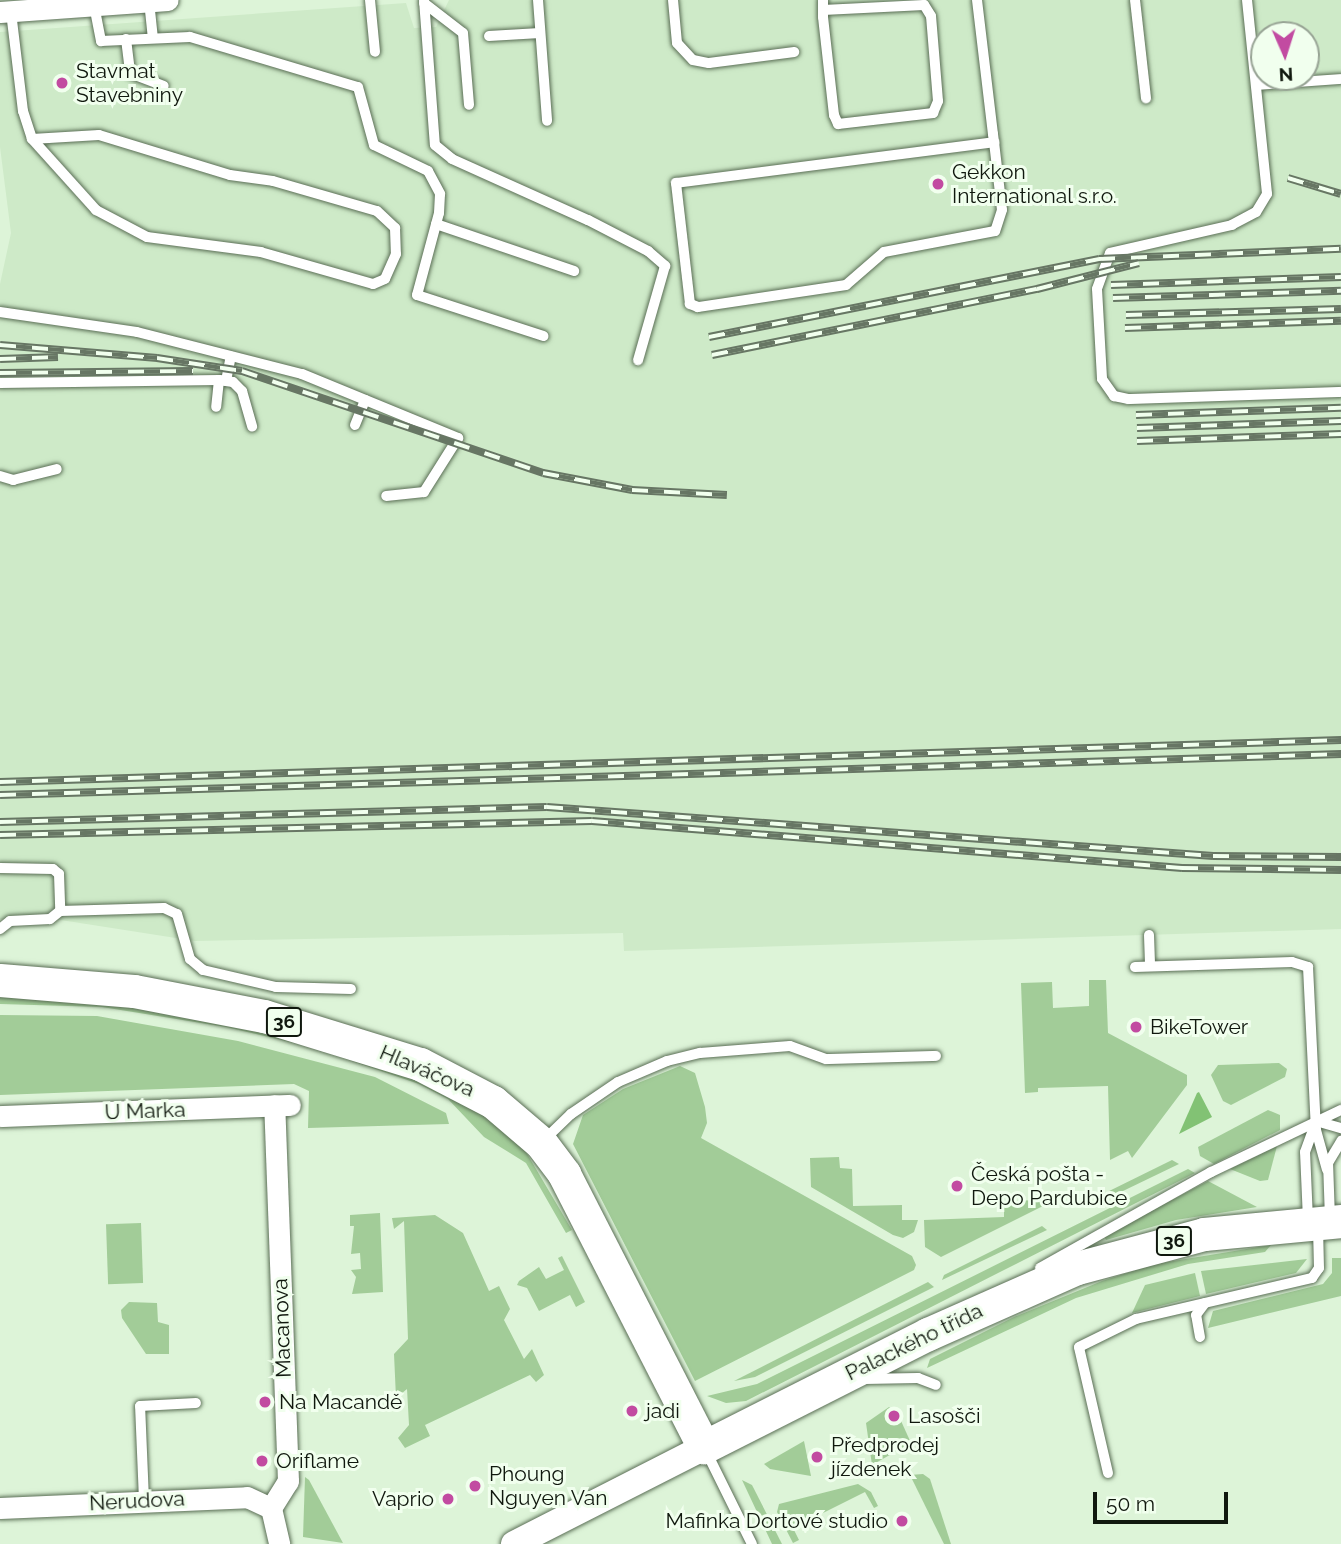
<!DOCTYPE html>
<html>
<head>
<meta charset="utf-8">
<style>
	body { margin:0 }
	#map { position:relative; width:1341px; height:1544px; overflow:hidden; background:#ddf4d8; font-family:Raleway,sans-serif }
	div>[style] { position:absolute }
	.built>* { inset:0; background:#ceeac8 }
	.green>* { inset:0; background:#a2cc98; transform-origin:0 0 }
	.water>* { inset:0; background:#82c274 }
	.roads { filter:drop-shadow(0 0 2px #5a6e55) drop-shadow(0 0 2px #5a6e55) }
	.service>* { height:10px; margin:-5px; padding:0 5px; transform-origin:5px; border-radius:5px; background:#fff }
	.minor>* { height:21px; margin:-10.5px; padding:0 10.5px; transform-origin:10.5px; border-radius:10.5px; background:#fff }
	.tertiary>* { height:26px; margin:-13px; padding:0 13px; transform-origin:13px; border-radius:13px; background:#fff }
	.primary>* { height:33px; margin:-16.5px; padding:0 16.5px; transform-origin:16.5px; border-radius:16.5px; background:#fff }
	.rail>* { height:8px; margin-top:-4px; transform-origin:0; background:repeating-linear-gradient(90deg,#f1ffee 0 16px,#677664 0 32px); box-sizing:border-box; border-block:2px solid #677664 }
	.dots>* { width:19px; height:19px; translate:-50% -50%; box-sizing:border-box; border:4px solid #f1ffee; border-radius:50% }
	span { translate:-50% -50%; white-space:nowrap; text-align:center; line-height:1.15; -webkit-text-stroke:6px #f1ffee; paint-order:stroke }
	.shield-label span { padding:2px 5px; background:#f1ffee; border:2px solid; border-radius:5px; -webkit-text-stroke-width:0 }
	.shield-label { font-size:19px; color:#10180e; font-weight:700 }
	.poi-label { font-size:21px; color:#10180e }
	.left { translate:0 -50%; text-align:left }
	.right { translate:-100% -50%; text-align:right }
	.street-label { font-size:21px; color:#10180e }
	.north { position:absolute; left:1250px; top:21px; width:70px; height:70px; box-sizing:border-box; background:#f1ffee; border:2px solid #97a394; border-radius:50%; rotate:177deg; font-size:19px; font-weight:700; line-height:28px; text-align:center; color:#10180e }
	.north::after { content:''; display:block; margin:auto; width:24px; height:32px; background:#c24ba1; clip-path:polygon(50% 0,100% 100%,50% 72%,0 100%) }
	.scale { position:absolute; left:1093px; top:1492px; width:135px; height:32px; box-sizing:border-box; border:4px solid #10180e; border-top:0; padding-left:9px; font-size:21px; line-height:24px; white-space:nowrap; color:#10180e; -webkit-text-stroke:5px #f1ffee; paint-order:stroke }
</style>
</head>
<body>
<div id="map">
	<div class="built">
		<div style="clip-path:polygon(evenodd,449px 0,1341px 0,1341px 929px,624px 951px,623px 933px,195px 941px,48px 918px,0 919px,0 284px,11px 233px,0 147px,0 32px,406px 3px,414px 28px,436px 27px,449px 0,1264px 35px,1306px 35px,1306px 77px,1264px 77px,1264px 35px)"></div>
	</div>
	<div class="green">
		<div style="clip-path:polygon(1089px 980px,1106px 980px,1108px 1033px,1187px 1075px,1187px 1085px,1132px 1158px,1128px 1151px,1110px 1160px,1108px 1086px,1038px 1088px,1038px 1092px,1025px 1093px,1021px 983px,1052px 982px,1053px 1008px,1089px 1006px)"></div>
		<div style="clip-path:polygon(0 993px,46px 995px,206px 1017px,410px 1074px,472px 1104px,526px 1152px,572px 1230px,566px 1233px,526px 1163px,484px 1137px,448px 1099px,419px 1084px,311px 1047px,226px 1027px,102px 1007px,0 1004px)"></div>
		<div style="clip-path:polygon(0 1015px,97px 1016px,238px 1041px,375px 1077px,446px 1113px,449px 1124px,308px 1128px,309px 1091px,294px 1084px,0 1095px)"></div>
		<div style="clip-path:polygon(1279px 1063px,1287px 1069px,1285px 1077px,1231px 1105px,1223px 1101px,1211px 1075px,1218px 1065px)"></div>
		<div style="clip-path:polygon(680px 1066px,695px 1073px,705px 1107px,707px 1123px,701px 1138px,912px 1256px,916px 1265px,914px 1270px,695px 1381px,573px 1144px,583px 1115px,623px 1089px)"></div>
		<div style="clip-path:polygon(1268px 1110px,1280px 1115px,1280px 1130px,1214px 1164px,1200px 1156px,1198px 1147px)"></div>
		<div style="clip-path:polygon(1277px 1146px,1268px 1180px,1260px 1181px,1230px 1169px)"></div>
		<div style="clip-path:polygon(839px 1157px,840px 1168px,852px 1169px,853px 1206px,902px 1205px,902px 1220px,918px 1220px,914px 1232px,903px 1238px,893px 1235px,811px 1187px,810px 1158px)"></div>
		<div style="clip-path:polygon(1172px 1160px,1179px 1164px,1096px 1204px,1097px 1197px)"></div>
		<div style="clip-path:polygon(1188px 1169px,1195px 1173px,746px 1401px,726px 1403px,707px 1396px,757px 1384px)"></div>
		<div style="clip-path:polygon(1208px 1181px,1257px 1207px,1176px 1220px,1106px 1240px,1104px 1236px)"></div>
		<div style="clip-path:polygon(1040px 1200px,1043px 1206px,941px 1257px,925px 1247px,924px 1220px,1004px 1217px,1004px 1201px)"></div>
		<div style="clip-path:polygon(380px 1213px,383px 1292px,352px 1294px,356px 1277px,351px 1270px,361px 1269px,360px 1253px,351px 1254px,354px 1226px,350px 1226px,350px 1215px)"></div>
		<div style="clip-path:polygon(435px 1215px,463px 1233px,489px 1291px,499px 1286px,510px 1309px,504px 1320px,524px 1359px,532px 1349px,544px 1375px,536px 1382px,530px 1375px,425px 1425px,430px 1436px,405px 1448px,398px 1438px,409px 1425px,407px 1389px,396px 1398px,394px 1354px,408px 1339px,404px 1221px,394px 1229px,392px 1218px)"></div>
		<div style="left:141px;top:1223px;width:60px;height:35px;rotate:88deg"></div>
		<div style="clip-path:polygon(1042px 1226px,1047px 1230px,942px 1280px,944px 1275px)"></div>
		<div style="clip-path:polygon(1271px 1245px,1265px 1252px,1188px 1264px,1076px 1298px,927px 1368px,930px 1359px,1014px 1317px,1102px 1281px,1155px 1264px)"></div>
		<div style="clip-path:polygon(562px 1256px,585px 1302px,576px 1307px,570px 1295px,539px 1311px,527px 1288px,517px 1285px,519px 1281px,539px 1267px,546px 1279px,564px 1270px,558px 1258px)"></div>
		<div style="clip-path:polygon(1332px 1258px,1341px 1258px,1341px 1296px,1208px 1328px,1213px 1311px,1323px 1284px,1332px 1273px)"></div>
		<div style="clip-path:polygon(1307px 1259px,1296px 1273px,1206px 1294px,1201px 1271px)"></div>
		<div style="clip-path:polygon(1195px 1273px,1200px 1296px,1132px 1313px,1145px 1285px)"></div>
		<div style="clip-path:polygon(928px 1282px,934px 1287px,755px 1377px,734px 1381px)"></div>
		<div style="clip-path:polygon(129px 1302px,157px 1303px,158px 1322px,169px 1325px,169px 1354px,146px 1354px,122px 1318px,121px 1310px)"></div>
		<div style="clip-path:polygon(889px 1407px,897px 1412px,911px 1443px,872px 1465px,866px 1423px)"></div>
		<div style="clip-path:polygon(804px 1441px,811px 1476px,770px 1469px,764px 1464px)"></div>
		<div style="clip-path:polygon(923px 1474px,930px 1479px,951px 1544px,944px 1544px,910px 1475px)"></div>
		<div style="clip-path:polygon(305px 1477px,309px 1480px,343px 1543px,303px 1537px)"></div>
		<div style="clip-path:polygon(742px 1480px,752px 1485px,782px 1544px,772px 1544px)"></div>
		<div style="clip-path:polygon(858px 1484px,871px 1492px,878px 1506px,874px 1508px,865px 1492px,793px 1528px,799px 1540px,793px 1543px,777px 1512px,779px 1504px)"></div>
	</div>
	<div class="water">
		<div style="clip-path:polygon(1199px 1092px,1212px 1117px,1179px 1134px,1197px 1093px)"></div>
	</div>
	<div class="roads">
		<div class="service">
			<div style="left:370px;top:0;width:52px;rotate:84.5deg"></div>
			<div style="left:424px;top:0;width:145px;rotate:85.7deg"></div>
			<div style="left:435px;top:145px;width:22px;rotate:39deg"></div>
			<div style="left:452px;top:159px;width:149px;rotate:24.2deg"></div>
			<div style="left:588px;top:220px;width:68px;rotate:27.3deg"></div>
			<div style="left:648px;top:251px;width:23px;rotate:41deg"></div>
			<div style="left:665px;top:266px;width:98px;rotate:106deg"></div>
			<div style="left:538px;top:0;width:121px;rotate:85.7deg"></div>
			<div style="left:673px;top:0;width:43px;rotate:84.7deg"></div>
			<div style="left:677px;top:43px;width:23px;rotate:47deg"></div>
			<div style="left:693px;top:60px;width:16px;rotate:11deg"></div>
			<div style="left:709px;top:63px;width:86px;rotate:-7.4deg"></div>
			<div style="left:823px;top:0;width:17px;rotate:90deg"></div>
			<div style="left:823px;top:17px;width:99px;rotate:83.6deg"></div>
			<div style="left:834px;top:115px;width:10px;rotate:66deg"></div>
			<div style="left:838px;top:124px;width:96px;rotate:-6.6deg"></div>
			<div style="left:933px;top:113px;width:13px;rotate:-67deg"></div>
			<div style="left:938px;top:101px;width:85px;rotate:-94.7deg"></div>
			<div style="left:931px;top:16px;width:13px;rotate:-122deg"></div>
			<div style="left:924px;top:5px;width:101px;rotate:177.2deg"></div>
			<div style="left:977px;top:0;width:135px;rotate:83.2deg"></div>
			<div style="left:993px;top:134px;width:8px;rotate:83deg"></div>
			<div style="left:994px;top:142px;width:68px;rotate:83.3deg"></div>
			<div style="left:1002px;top:210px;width:22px;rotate:108deg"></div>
			<div style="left:995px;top:231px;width:113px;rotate:169.3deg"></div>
			<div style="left:884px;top:252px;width:50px;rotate:139deg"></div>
			<div style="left:846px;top:285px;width:150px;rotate:171.5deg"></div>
			<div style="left:698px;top:307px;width:9px;rotate:-159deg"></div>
			<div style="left:690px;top:304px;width:122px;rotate:-96.6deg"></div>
			<div style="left:676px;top:183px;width:321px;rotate:-7.3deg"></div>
			<div style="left:1135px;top:0;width:99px;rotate:83.6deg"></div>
			<div style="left:1247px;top:0;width:195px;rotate:84.1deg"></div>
			<div style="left:1267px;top:194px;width:21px;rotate:121deg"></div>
			<div style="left:1256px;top:212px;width:27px;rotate:152deg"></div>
			<div style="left:1232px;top:225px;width:125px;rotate:167.1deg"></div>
			<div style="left:1110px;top:253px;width:38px;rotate:110deg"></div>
			<div style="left:1097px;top:289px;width:90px;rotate:86.8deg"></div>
			<div style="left:1102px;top:379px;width:21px;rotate:55deg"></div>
			<div style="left:1114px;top:396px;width:14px;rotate:12deg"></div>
			<div style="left:1128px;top:399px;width:213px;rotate:-1.9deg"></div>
			<div style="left:149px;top:1px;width:36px;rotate:84deg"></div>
			<div style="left:424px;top:3px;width:49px;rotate:37.6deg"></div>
			<div style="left:463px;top:33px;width:72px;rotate:85.2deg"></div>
			<div style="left:94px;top:5px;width:37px;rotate:79deg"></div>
			<div style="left:101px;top:41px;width:89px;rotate:-2.6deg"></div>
			<div style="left:190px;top:37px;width:175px;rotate:16.6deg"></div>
			<div style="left:358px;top:87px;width:60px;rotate:74.6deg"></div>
			<div style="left:374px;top:145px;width:60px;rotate:25.7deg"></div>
			<div style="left:428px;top:171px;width:26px;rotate:62deg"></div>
			<div style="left:440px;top:194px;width:19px;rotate:93deg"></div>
			<div style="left:439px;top:213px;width:85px;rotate:105deg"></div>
			<div style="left:417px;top:295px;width:133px;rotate:18deg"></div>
			<div style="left:11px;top:12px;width:100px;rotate:83.1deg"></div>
			<div style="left:23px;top:111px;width:29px;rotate:72deg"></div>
			<div style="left:32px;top:139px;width:67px;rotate:-3.4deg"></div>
			<div style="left:99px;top:135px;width:137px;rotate:17deg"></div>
			<div style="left:230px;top:175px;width:43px;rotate:7.9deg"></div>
			<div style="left:273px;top:181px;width:108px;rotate:16.1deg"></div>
			<div style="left:377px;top:211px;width:25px;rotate:43deg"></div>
			<div style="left:395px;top:228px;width:26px;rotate:88deg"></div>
			<div style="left:396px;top:254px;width:27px;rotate:114deg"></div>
			<div style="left:385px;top:279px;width:13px;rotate:157deg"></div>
			<div style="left:373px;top:284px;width:116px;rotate:-164.1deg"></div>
			<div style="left:261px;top:252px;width:115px;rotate:-172.5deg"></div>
			<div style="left:147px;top:237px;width:58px;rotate:-152.1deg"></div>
			<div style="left:96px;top:210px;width:96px;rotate:-132deg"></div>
			<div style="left:489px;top:36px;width:51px;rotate:-3.4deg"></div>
			<div style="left:126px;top:39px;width:34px;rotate:83deg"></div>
			<div style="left:130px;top:73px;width:36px;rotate:21deg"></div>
			<div style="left:1257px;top:85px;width:84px;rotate:-4.1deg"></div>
			<div style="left:436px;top:224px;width:146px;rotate:18.8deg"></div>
			<div style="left:0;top:312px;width:138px;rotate:8.3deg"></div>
			<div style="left:137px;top:332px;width:170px;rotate:14.3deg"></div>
			<div style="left:302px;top:374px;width:169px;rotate:22.3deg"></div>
			<div style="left:458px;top:438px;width:64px;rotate:122.2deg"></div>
			<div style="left:424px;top:492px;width:38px;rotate:174deg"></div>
			<div style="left:219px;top:380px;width:14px;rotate:8deg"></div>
			<div style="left:233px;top:382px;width:13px;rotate:45deg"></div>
			<div style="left:242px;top:391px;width:37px;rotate:74deg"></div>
			<div style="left:226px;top:381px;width:25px;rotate:-79deg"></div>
			<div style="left:0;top:383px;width:219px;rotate:-0.8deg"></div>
			<div style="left:219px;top:380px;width:27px;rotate:96deg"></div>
			<div style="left:355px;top:425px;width:27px;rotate:-68deg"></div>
			<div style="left:0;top:476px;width:14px;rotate:17deg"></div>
			<div style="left:13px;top:480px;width:45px;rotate:-14deg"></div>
			<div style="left:0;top:868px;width:53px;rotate:1.1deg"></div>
			<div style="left:53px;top:869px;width:8px;rotate:40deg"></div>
			<div style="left:59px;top:874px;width:37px;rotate:88deg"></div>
			<div style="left:60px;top:911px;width:13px;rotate:141deg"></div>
			<div style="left:50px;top:919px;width:40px;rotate:177.1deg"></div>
			<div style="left:10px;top:921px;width:13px;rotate:141deg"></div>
			<div style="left:60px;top:911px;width:104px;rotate:-1.7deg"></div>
			<div style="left:164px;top:908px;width:14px;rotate:25deg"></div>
			<div style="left:177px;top:914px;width:47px;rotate:73.9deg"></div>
			<div style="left:190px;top:959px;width:17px;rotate:40deg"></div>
			<div style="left:203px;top:970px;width:75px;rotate:13.1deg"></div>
			<div style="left:276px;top:987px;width:75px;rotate:1.5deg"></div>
			<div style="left:1149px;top:935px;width:31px;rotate:88deg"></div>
			<div style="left:1135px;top:967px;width:157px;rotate:-1.8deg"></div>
			<div style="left:1292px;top:962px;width:17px;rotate:17deg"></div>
			<div style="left:1308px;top:967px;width:163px;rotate:87.2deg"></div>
			<div style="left:1316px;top:1130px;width:41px;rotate:74.6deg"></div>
			<div style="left:1316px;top:1121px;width:26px;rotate:16deg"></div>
			<div style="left:543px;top:1141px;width:39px;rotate:-44deg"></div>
			<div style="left:571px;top:1114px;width:57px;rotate:-34.2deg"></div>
			<div style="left:618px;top:1082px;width:53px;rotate:-23.2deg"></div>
			<div style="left:667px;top:1061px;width:34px;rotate:-14deg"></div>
			<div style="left:700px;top:1053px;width:90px;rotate:-4.4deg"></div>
			<div style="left:790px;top:1046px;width:38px;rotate:20deg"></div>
			<div style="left:826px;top:1059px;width:110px;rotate:-1.6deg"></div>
			<div style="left:1330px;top:1219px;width:56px;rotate:-92deg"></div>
			<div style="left:1328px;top:1163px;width:26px;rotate:-59deg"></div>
			<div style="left:1308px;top:1220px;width:68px;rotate:-92.5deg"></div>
			<div style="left:1305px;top:1152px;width:33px;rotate:-70deg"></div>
			<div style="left:1040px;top:1268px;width:196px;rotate:-29.3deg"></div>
			<div style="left:1211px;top:1172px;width:144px;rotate:-25.5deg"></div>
			<div style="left:1200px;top:1337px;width:22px;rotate:-100deg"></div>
			<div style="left:1196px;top:1315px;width:15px;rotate:-53deg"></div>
			<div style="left:864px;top:1379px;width:54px;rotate:-1.1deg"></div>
			<div style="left:918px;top:1378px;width:19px;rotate:21deg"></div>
			<div style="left:705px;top:1449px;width:106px;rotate:63.7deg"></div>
			<div style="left:1108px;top:1473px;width:129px;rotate:-103deg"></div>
			<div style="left:1079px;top:1347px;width:64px;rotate:-26.2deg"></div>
			<div style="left:1136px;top:1319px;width:181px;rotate:-13.1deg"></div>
			<div style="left:1312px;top:1278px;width:12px;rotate:-55deg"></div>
			<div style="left:1319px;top:1268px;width:42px;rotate:-91.4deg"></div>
			<div style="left:144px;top:1500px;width:94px;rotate:-92.4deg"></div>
			<div style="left:140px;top:1406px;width:56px;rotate:-3.1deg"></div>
		</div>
		<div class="minor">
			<div style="left:0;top:12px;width:168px;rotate:-4.1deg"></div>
			<div style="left:0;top:1116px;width:290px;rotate:-2.2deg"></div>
			<div style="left:0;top:1508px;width:247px;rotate:-2.5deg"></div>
			<div style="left:247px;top:1497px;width:26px;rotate:25deg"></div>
			<div style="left:271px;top:1508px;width:37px;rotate:77deg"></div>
			<div style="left:271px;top:1508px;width:32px;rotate:-58deg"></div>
			<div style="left:288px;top:1481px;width:376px;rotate:-92.1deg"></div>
		</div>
		<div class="tertiary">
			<div style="left:514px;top:1544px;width:213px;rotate:-27deg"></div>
		</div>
		<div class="primary">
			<div style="left:0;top:980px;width:134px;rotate:4.7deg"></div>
			<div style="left:134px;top:991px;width:132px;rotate:10.9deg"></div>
			<div style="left:264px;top:1016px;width:163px;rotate:17.1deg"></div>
			<div style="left:420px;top:1064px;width:82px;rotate:27.5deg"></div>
			<div style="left:493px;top:1102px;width:63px;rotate:40.5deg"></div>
			<div style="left:541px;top:1143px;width:39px;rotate:53deg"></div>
			<div style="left:564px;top:1174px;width:307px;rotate:62.9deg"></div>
			<div style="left:704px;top:1447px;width:251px;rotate:-26.8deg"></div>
			<div style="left:928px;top:1334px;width:163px;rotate:-23.9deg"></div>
			<div style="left:1077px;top:1268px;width:131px;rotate:-15deg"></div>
			<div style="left:1204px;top:1234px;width:138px;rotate:-5.4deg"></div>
		</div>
	</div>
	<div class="rail">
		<div style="left:1288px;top:178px;width:55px;rotate:16.8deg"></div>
		<div style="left:1111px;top:285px;width:230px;rotate:-2deg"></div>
		<div style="left:1113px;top:298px;width:228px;rotate:-1.8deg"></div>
		<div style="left:1126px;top:315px;width:215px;rotate:-1.6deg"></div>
		<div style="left:1125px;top:328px;width:216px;rotate:-1.9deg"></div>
		<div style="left:709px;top:337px;width:398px;rotate:-11.3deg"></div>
		<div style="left:1099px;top:259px;width:242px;rotate:-2.4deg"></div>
		<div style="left:0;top:345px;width:158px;rotate:4.7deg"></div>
		<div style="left:157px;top:358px;width:86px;rotate:8.7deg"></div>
		<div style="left:242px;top:371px;width:318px;rotate:18.7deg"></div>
		<div style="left:543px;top:473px;width:91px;rotate:10.8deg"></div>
		<div style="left:632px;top:490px;width:95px;rotate:3deg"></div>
		<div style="left:712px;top:355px;width:332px;rotate:-11.5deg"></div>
		<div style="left:1037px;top:289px;width:105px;rotate:-14.3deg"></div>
		<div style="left:0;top:359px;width:58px;rotate:-2deg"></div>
		<div style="left:0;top:373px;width:193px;rotate:-0.6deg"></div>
		<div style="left:1136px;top:415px;width:205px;rotate:-2deg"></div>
		<div style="left:1137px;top:428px;width:204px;rotate:-2deg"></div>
		<div style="left:1137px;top:441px;width:204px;rotate:-2deg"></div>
		<div style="left:0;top:782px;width:1342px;rotate:-1.79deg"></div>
		<div style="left:0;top:795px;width:1342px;rotate:-1.75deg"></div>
		<div style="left:0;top:822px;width:547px;rotate:-1.57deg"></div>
		<div style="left:547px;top:807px;width:668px;rotate:4.21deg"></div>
		<div style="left:1213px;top:856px;width:128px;rotate:0.4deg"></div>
		<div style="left:0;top:835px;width:592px;rotate:-1.35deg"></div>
		<div style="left:592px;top:821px;width:592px;rotate:4.55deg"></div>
		<div style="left:1182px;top:868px;width:159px;rotate:0.7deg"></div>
	</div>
	<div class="dots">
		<div style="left:62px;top:83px;background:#c24ba1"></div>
		<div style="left:938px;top:184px;background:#c24ba1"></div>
		<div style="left:1136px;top:1027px;background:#c24ba1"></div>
		<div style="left:957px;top:1186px;background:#c24ba1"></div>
		<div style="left:265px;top:1402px;background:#c24ba1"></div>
		<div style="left:632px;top:1411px;background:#c24ba1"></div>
		<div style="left:894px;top:1416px;background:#c24ba1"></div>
		<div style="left:817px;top:1457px;background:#c24ba1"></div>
		<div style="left:262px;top:1461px;background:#c24ba1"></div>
		<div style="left:475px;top:1486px;background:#c24ba1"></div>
		<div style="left:448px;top:1499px;background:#c24ba1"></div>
		<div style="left:902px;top:1521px;background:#c24ba1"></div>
	</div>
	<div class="shield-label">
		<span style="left:284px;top:1022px">36</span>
		<span style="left:1174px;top:1241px">36</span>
	</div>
	<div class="poi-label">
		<span class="left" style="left:76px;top:83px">Stavmat<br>Stavebniny</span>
		<span class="left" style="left:952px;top:184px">Gekkon<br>International s.r.o.</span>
		<span class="left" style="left:1150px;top:1027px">BikeTower</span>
		<span class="left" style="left:971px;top:1186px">Česká pošta -<br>Depo Pardubice</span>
		<span class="left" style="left:279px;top:1402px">Na Macandě</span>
		<span class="left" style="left:646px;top:1411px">jadi</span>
		<span class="left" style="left:908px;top:1416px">Lasošči</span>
		<span class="left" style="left:831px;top:1457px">Předprodej<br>jízdenek</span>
		<span class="left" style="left:276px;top:1461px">Oriflame</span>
		<span class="left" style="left:489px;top:1486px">Phoung<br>Nguyen Van</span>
		<span class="right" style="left:434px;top:1499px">Vaprio</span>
		<span class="right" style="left:888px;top:1521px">Mafinka Dortové studio</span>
	</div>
	<div class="street-label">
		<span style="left:427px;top:1071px;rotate:23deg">Hlaváčova</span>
		<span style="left:145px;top:1111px;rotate:-2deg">U Marka</span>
		<span style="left:282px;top:1328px;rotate:-92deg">Macanova</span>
		<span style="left:914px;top:1342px;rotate:-26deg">Palackého třída</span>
		<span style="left:137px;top:1501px;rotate:-3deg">Nerudova</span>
	</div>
	<div class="north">N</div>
	<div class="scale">50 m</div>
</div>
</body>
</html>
